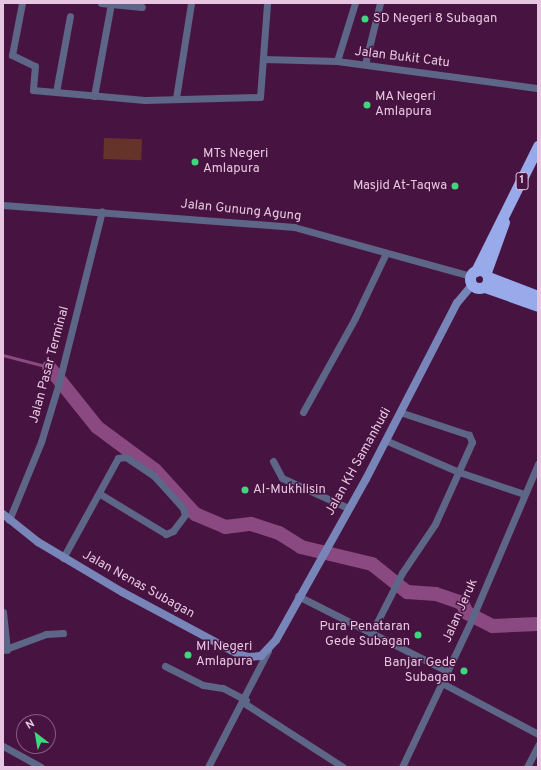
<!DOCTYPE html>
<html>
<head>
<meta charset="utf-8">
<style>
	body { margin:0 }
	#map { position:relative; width:541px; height:770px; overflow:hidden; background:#471441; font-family:Overpass,sans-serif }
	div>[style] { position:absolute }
	.green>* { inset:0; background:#653329; transform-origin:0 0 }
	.stream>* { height:2.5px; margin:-1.25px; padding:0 1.25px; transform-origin:1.25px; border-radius:1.25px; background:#8a4981 }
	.river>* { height:14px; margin:-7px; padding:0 7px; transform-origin:7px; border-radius:7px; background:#8a4981 }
	.minor>* { height:7px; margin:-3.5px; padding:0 3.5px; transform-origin:3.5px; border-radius:3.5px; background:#5d6686 }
	.secondary>* { height:8px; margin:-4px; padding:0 4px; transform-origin:4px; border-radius:4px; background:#7885b8 }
	.trunk>* { height:11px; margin:-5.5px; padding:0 5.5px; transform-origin:5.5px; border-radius:5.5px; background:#98aaea }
	.trunk>.ring { margin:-5.5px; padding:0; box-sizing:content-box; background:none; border:11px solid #98aaea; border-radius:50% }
	.dots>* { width:11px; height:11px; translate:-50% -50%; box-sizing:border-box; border:2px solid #471441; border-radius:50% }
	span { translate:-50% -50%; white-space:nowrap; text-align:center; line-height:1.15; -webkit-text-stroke:3px #471441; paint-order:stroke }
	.shield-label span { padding:1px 3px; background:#471441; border:1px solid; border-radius:3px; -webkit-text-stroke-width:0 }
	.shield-label { font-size:12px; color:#e6c6e0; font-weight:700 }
	.poi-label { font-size:13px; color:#e6c6e0 }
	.left { translate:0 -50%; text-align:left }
	.right { translate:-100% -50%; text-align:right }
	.street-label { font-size:13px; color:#e6c6e0 }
	.frame { position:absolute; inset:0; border:4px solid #e6c6e0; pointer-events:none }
	.north { position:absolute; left:16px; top:714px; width:40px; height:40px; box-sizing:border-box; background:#471441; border:1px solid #875b81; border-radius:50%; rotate:329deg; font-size:11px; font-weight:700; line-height:16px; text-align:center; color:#e6c6e0 }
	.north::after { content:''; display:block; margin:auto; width:14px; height:18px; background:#3fd77d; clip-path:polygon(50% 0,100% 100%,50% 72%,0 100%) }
</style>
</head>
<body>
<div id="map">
	<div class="green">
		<div style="left:104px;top:138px;width:38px;height:21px;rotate:2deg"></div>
	</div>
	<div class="stream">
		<div style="left:3px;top:355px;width:48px;rotate:14.6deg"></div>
	</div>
	<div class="river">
		<div style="left:49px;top:367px;width:77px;rotate:51.3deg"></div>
		<div style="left:97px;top:427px;width:72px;rotate:36.6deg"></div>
		<div style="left:155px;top:470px;width:59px;rotate:47.7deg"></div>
		<div style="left:195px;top:514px;width:33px;rotate:23deg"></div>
		<div style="left:225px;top:527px;width:26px;rotate:-7deg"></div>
		<div style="left:251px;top:524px;width:29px;rotate:18deg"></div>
		<div style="left:279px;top:533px;width:26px;rotate:32deg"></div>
		<div style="left:301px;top:547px;width:73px;rotate:13.5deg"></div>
		<div style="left:372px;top:564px;width:45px;rotate:38.7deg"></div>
		<div style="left:407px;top:592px;width:29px;rotate:4deg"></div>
		<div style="left:436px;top:594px;width:28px;rotate:19deg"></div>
		<div style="left:462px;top:603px;width:11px;rotate:63deg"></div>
		<div style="left:467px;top:613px;width:29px;rotate:27deg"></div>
		<div style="left:493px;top:626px;width:45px;rotate:-2.5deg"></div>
	</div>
	<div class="minor">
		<div style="left:22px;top:3px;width:53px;rotate:100.9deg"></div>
		<div style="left:12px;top:55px;width:25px;rotate:26deg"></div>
		<div style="left:35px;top:66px;width:24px;rotate:95deg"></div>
		<div style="left:33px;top:90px;width:112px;rotate:5.1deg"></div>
		<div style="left:145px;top:100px;width:115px;rotate:-1.5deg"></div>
		<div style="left:260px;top:97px;width:94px;rotate:-85.7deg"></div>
		<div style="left:101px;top:3px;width:41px;rotate:5.6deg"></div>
		<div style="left:263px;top:59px;width:74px;rotate:1.5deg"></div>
		<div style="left:337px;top:61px;width:203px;rotate:7.7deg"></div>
		<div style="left:337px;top:61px;width:61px;rotate:-72.8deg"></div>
		<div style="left:365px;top:64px;width:63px;rotate:-76.2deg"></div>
		<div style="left:56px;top:92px;width:77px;rotate:-79.6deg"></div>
		<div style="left:94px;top:96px;width:95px;rotate:-79.6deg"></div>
		<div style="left:176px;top:98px;width:96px;rotate:-81deg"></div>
		<div style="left:3px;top:205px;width:292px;rotate:4.3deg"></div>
		<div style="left:294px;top:227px;width:184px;rotate:15.5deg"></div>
		<div style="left:303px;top:412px;width:107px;rotate:-61deg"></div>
		<div style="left:355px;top:318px;width:72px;rotate:-64.5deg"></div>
		<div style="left:385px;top:440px;width:81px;rotate:23.4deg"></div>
		<div style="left:459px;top:472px;width:69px;rotate:18.7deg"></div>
		<div style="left:273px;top:461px;width:19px;rotate:62deg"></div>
		<div style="left:282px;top:478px;width:72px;rotate:24.4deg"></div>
		<div style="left:9px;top:520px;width:84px;rotate:-67.7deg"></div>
		<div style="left:41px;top:442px;width:59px;rotate:-73.1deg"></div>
		<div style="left:58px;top:386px;width:180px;rotate:-75.9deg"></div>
		<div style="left:63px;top:558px;width:114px;rotate:-61.2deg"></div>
		<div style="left:118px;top:458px;width:8px;rotate:-7deg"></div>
		<div style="left:126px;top:457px;width:34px;rotate:34deg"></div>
		<div style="left:154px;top:476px;width:43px;rotate:47.8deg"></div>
		<div style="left:183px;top:508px;width:7px;rotate:74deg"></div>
		<div style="left:185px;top:515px;width:20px;rotate:127deg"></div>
		<div style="left:173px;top:531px;width:8px;rotate:157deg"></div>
		<div style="left:166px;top:534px;width:77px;rotate:-148.8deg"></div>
		<div style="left:298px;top:596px;width:167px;rotate:26.7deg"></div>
		<div style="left:3px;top:612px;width:38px;rotate:84deg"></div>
		<div style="left:371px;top:634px;width:68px;rotate:-63.1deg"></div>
		<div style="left:402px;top:573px;width:59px;rotate:-56deg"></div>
		<div style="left:435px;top:524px;width:90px;rotate:-65.7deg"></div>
		<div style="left:472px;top:442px;width:8px;rotate:-113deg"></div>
		<div style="left:469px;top:435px;width:73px;rotate:-161.6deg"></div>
		<div style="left:3px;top:650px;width:46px;rotate:-20.4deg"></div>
		<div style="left:46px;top:634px;width:17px;rotate:-3deg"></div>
		<div style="left:165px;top:666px;width:42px;rotate:26.6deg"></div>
		<div style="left:203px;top:685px;width:20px;rotate:9deg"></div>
		<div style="left:223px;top:688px;width:26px;rotate:28deg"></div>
		<div style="left:442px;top:683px;width:109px;rotate:28deg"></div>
		<div style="left:244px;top:703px;width:118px;rotate:32.9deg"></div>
		<div style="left:3px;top:746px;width:43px;rotate:28.9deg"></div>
		<div style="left:208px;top:767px;width:131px;rotate:-62.7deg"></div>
		<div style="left:402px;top:767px;width:161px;rotate:-64.7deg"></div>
		<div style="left:471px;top:621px;width:171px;rotate:-66.9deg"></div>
		<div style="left:527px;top:767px;width:25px;rotate:-63deg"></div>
	</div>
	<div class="secondary">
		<div style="left:3px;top:514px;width:45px;rotate:38.7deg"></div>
		<div style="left:38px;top:542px;width:98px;rotate:30.8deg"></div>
		<div style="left:122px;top:592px;width:132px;rotate:28.1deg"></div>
		<div style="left:238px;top:654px;width:10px;rotate:17deg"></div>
		<div style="left:248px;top:657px;width:13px;rotate:-4deg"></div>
		<div style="left:261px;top:656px;width:22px;rotate:-47deg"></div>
		<div style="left:276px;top:640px;width:184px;rotate:-60.8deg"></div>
		<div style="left:366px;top:479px;width:198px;rotate:-62.7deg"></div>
		<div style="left:457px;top:303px;width:23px;rotate:-50deg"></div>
	</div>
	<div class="trunk">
		<div class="ring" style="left:470px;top:270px;width:7px;height:7px"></div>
		<div style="left:476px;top:271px;width:140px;rotate:-63.6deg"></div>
		<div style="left:486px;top:272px;width:53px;rotate:-70.2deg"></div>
		<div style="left:488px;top:277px;width:53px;rotate:20.8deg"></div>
		<div style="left:485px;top:287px;width:56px;rotate:19.7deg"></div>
	</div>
	<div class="dots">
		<div style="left:365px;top:19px;background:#3fd77d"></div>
		<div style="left:367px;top:105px;background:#3fd77d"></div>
		<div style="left:195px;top:162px;background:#3fd77d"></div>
		<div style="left:455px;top:186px;background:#3fd77d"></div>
		<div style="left:245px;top:490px;background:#3fd77d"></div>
		<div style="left:418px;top:635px;background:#3fd77d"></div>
		<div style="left:188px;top:655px;background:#3fd77d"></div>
		<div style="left:464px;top:671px;background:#3fd77d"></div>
	</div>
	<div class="shield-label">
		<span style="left:522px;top:181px">1</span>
	</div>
	<div class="poi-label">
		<span class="left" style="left:373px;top:19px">SD Negeri 8 Subagan</span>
		<span class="left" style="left:375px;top:105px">MA Negeri<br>Amlapura</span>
		<span class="left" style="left:203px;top:162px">MTs Negeri<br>Amlapura</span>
		<span class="right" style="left:447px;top:186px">Masjid At-Taqwa</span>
		<span class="left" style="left:253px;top:490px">Al-Mukhlisin</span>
		<span class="right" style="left:410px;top:635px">Pura Penataran<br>Gede Subagan</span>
		<span class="left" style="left:196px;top:655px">MI Negeri<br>Amlapura</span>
		<span class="right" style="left:456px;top:671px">Banjar Gede<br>Subagan</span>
	</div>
	<div class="street-label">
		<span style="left:402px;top:58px;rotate:7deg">Jalan Bukit Catu</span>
		<span style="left:241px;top:211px;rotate:6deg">Jalan Gunung Agung</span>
		<span style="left:50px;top:365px;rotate:-75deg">Jalan Pasar Terminal</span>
		<span style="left:359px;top:462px;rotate:-61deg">Jalan KH Samanhudi</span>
		<span style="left:138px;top:585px;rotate:29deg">Jalan Nenas Subagan</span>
		<span style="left:461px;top:611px;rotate:-66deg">Jalan Jeruk</span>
	</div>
	<div class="frame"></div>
	<div class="north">N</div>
</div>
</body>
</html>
